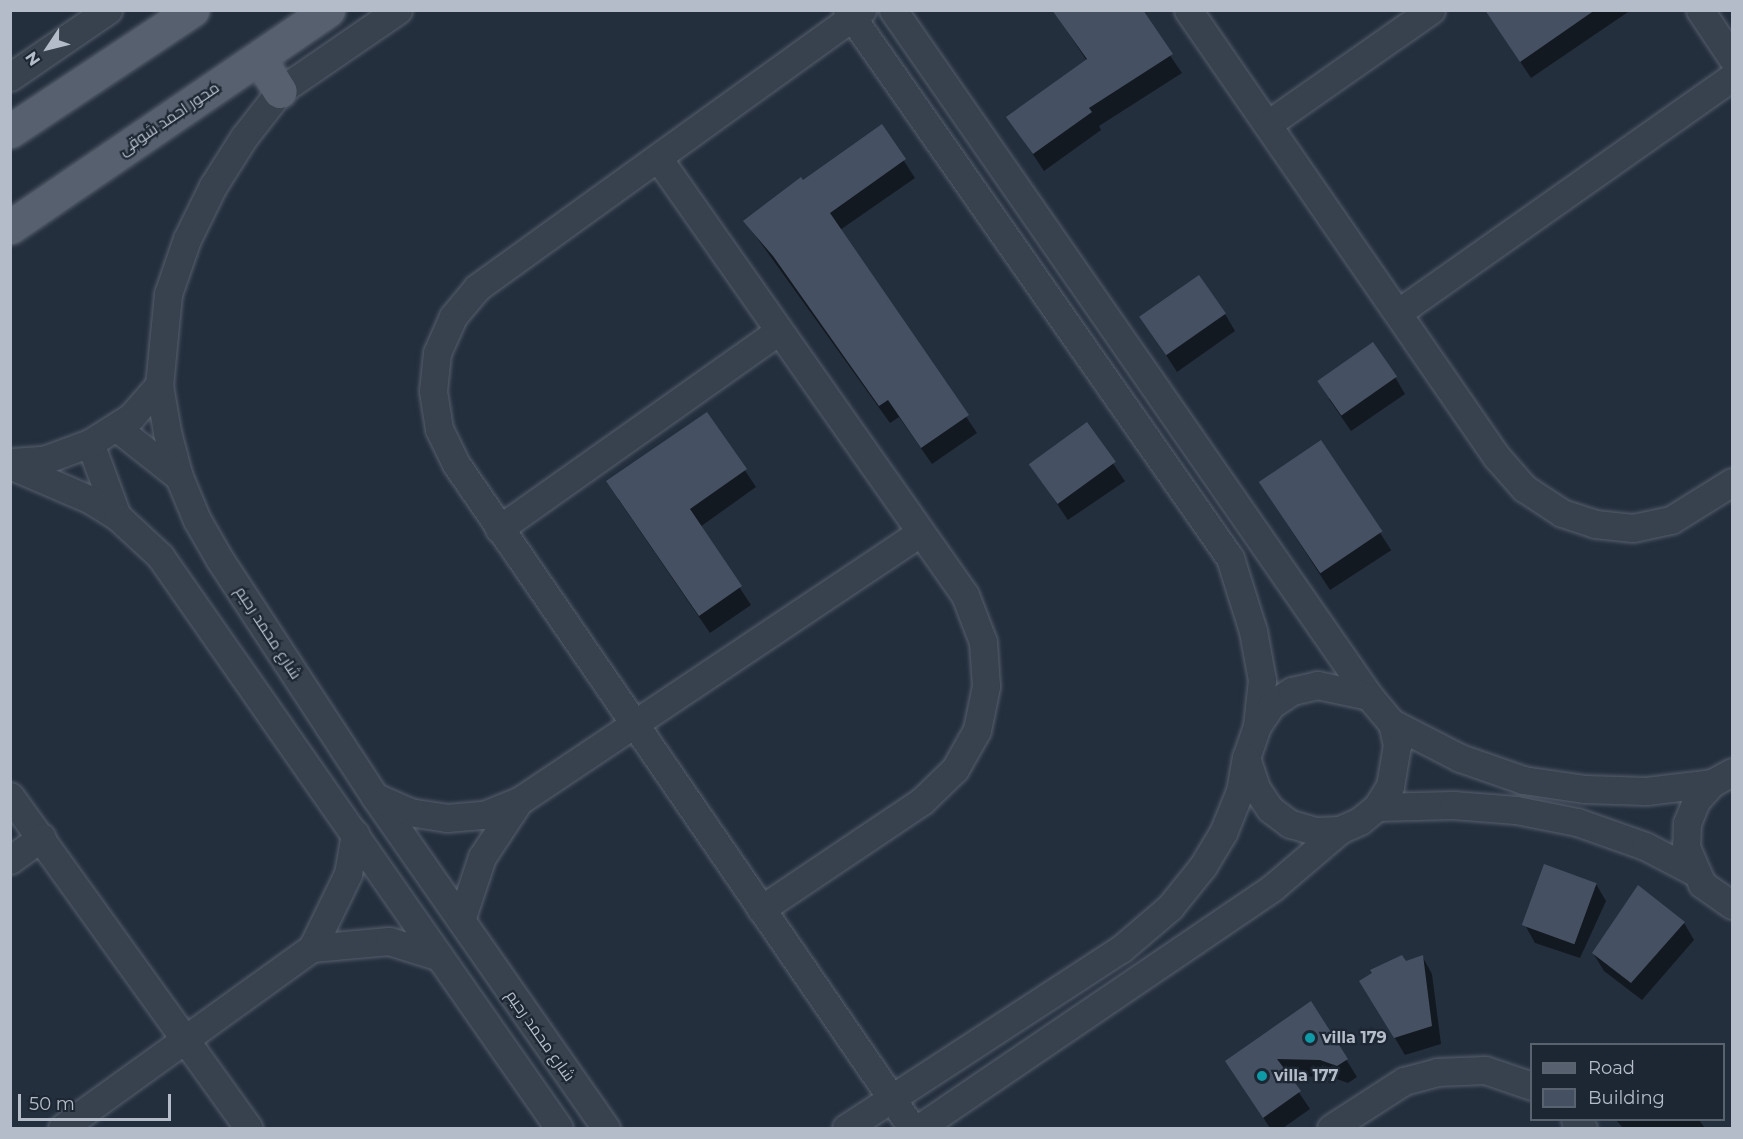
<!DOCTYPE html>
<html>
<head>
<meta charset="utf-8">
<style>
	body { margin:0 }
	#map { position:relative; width:1743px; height:1139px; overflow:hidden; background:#242f3e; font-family:Montserrat,Cairo,sans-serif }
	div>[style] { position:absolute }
	.shadow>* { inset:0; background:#0007; transform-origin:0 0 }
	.building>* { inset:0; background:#455162; transform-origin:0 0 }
	.roads { filter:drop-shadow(0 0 2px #565f6c) drop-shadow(0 0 2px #565f6c) }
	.minor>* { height:27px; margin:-13.5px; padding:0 13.5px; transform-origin:13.5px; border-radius:13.5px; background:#38414e }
	.major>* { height:33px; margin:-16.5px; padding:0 16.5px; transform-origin:16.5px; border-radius:16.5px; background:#56606e }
	.dots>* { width:16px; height:16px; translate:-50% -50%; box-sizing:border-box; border:3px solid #1d2633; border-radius:50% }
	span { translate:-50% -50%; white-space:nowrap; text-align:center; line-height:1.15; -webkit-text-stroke:4.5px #1d2633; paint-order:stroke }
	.street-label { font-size:16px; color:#b4bcc9 }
	.poi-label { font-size:16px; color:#b4bcc9; font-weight:700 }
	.left { translate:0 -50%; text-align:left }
	.frame { position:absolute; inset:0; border:12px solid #b4bcc9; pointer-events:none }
	.legend { position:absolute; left:1530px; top:1043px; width:195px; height:78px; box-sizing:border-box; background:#1d2633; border:2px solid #59626f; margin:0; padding:8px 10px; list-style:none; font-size:18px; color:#b4bcc9 }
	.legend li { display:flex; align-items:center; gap:12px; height:30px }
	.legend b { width:30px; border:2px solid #59626f }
	.north { position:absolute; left:18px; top:18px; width:60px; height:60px; -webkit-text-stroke:4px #1d2633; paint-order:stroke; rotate:235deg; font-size:16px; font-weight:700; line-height:24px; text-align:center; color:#b4bcc9 }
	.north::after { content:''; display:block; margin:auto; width:21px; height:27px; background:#b4bcc9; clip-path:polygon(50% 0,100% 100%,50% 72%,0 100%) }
	.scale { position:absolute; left:18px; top:1094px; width:153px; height:27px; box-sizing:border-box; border:3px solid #b4bcc9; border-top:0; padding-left:8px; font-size:18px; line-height:21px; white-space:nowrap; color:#b4bcc9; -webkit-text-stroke:4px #1d2633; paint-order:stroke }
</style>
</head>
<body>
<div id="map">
	<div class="shadow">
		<div style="clip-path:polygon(1053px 10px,1139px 10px,1182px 73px,1099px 126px,1101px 130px,1044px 171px,1008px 117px,1087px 61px)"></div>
		<div style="clip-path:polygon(1486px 10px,1631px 10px,1531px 78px)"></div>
		<div style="clip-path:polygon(882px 127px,915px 178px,840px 230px,977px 433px,932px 464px,899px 417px,890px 423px,745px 221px)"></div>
		<div style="clip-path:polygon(1225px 314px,1235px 331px,1177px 372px,1142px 318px)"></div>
		<div style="clip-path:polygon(1395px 377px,1405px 394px,1351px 431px,1329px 399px)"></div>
		<div style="clip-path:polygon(707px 414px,756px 487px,700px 527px,751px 605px,710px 633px,618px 499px)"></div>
		<div style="left:1087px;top:425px;width:68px;height:69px;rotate:56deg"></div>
		<div style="left:1321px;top:442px;width:129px;height:73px;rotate:57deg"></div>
		<div style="clip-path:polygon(1596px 884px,1606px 901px,1580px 958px,1535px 943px,1525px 925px)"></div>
		<div style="clip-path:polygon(1684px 923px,1694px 940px,1642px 1000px,1604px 971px,1593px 953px)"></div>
		<div style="clip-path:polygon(1422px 956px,1432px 974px,1441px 1044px,1405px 1055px,1361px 981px)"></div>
		<div style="clip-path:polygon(1311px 1003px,1357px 1077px,1348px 1083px,1331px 1077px,1288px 1076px,1310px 1109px,1283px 1128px,1270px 1128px,1238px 1079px)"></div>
		<div style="clip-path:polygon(1616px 1120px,1699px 1120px,1705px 1128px,1623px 1128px)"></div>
	</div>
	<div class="building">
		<div style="clip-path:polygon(1052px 10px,1143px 10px,1173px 54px,1089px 108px,1092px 112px,1033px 154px,1006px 117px,1087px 59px)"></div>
		<div style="clip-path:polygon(1485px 10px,1595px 10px,1520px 62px)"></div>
		<div style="clip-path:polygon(882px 124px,906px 159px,830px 213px,969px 415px,921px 448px,888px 400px,879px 406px,773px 256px,743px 221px,801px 177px,803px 180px)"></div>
		<div style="left:1199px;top:275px;width:47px;height:73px;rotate:55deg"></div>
		<div style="left:1373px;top:342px;width:42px;height:68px;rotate:55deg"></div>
		<div style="clip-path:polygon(707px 412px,747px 469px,690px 509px,742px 586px,699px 616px,606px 481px)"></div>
		<div style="left:1087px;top:422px;width:49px;height:72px;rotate:54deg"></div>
		<div style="left:1321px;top:440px;width:110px;height:75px;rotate:56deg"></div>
		<div style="left:1544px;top:864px;width:56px;height:65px;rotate:20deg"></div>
		<div style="clip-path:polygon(1638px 885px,1685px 922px,1631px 983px,1592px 953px)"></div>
		<div style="clip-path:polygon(1402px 955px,1406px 961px,1423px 955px,1432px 1026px,1394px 1038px,1359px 981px,1372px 973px,1370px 970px)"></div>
		<div style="clip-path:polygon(1311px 1001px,1348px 1059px,1337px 1066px,1320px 1060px,1277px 1059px,1301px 1091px,1263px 1118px,1225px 1061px)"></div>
	</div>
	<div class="roads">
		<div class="minor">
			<div style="left:398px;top:10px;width:143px;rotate:145.5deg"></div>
			<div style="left:280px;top:91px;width:58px;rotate:128deg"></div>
			<div style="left:244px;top:137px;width:58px;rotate:122.3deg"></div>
			<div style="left:213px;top:186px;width:59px;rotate:116.1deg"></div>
			<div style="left:187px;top:239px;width:58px;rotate:109.1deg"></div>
			<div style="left:168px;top:294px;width:91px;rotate:95.6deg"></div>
			<div style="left:159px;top:385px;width:48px;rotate:80.3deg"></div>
			<div style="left:167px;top:432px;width:47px;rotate:75.1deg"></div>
			<div style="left:179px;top:477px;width:47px;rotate:67.3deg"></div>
			<div style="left:197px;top:520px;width:46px;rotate:60.1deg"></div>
			<div style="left:220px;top:560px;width:283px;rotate:56.8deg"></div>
			<div style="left:375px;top:797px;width:404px;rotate:55.1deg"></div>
			<div style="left:847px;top:10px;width:669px;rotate:55.05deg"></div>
			<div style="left:1230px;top:558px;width:77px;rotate:72.5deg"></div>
			<div style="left:1253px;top:631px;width:50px;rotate:79.6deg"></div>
			<div style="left:1262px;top:680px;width:46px;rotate:96.2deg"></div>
			<div style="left:862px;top:10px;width:475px;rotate:144.2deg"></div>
			<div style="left:477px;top:288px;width:38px;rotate:130deg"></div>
			<div style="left:453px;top:317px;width:39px;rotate:114deg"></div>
			<div style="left:437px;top:353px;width:38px;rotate:96deg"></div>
			<div style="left:433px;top:391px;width:38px;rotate:81deg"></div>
			<div style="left:439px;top:429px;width:39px;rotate:64deg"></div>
			<div style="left:456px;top:464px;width:806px;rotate:55.52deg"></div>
			<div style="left:893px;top:10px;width:835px;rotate:55.24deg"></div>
			<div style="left:1188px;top:10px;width:542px;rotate:55.37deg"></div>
			<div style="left:1496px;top:456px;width:43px;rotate:48.8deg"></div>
			<div style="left:1524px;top:488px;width:45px;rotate:33.3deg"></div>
			<div style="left:1562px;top:513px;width:35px;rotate:18deg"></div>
			<div style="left:1595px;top:524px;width:38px;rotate:6deg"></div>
			<div style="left:1633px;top:528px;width:39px;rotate:-12deg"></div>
			<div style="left:1671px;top:520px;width:72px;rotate:-31.9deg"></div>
			<div style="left:1700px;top:10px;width:58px;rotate:56.3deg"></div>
			<div style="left:10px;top:77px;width:119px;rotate:-34.4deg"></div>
			<div style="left:1268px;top:124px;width:199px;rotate:-35deg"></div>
			<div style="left:658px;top:158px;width:534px;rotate:54.91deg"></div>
			<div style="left:965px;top:595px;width:50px;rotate:69deg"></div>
			<div style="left:983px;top:642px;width:44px;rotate:86.1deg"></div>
			<div style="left:986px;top:686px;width:45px;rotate:101.6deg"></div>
			<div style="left:977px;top:730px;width:45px;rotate:119.4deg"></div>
			<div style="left:955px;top:769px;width:46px;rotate:135.9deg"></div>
			<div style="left:922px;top:801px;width:194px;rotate:146.1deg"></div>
			<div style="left:1399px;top:312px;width:408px;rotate:-35.2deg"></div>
			<div style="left:117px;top:428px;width:79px;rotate:38.3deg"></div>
			<div style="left:90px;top:443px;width:78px;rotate:69.7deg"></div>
			<div style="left:12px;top:462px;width:32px;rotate:-4deg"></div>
			<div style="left:44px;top:460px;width:49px;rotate:-20.3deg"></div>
			<div style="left:90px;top:443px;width:49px;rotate:-32.4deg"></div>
			<div style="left:131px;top:417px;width:43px;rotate:-48.8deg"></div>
			<div style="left:10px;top:465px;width:88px;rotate:23.4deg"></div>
			<div style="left:91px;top:500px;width:31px;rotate:32deg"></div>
			<div style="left:117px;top:516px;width:59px;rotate:42.9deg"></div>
			<div style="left:160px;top:556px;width:697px;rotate:55.1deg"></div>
			<div style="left:499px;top:529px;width:343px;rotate:-35.3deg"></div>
			<div style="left:1317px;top:685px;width:53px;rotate:11.9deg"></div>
			<div style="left:1369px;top:696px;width:35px;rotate:50deg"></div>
			<div style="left:1392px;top:723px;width:23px;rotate:77deg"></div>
			<div style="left:1397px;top:745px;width:42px;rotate:99.7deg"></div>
			<div style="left:1390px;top:786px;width:25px;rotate:122deg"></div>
			<div style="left:1377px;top:807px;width:22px;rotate:141deg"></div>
			<div style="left:1360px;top:821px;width:22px;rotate:156deg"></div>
			<div style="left:1340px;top:830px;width:25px;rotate:178deg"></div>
			<div style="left:1315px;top:831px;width:26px;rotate:-164deg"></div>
			<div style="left:1290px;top:824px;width:25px;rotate:-143deg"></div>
			<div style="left:1270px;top:809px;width:25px;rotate:-124deg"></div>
			<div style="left:1256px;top:788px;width:32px;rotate:-108deg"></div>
			<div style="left:1246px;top:758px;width:34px;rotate:-71deg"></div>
			<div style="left:1257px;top:726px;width:25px;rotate:-56deg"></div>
			<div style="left:1271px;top:705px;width:25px;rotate:-34deg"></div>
			<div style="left:1292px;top:691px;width:26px;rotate:-13deg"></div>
			<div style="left:1392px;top:723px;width:76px;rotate:27.2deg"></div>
			<div style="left:1460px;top:758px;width:67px;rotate:19.2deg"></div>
			<div style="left:1523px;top:780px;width:63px;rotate:8.3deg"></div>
			<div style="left:1585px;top:789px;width:61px;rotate:1.9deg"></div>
			<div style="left:1646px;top:791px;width:66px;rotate:-6.9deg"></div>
			<div style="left:1732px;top:772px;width:23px;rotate:151deg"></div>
			<div style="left:1712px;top:783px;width:24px;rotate:132deg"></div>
			<div style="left:1696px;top:801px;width:24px;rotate:112deg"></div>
			<div style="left:1687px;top:823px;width:24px;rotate:92deg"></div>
			<div style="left:1686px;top:847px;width:40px;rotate:66.6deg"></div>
			<div style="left:1702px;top:884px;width:37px;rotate:35deg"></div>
			<div style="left:10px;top:796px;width:409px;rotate:54.3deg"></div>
			<div style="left:376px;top:797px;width:36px;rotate:24deg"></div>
			<div style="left:409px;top:812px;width:38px;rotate:9deg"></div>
			<div style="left:447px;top:818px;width:37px;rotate:-5deg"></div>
			<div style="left:484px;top:815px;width:38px;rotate:-22deg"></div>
			<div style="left:519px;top:801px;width:481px;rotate:-33.8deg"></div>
			<div style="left:1377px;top:807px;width:76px;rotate:-1.5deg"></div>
			<div style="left:1453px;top:805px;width:63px;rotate:4.5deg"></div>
			<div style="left:1516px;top:810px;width:62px;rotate:11.1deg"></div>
			<div style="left:1577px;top:822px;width:72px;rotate:19.4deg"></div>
			<div style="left:1645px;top:846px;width:54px;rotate:27.5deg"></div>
			<div style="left:10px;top:860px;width:39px;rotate:-36deg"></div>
			<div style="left:461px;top:920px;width:66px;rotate:-71.6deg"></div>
			<div style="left:482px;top:857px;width:67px;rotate:-56.5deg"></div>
			<div style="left:312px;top:948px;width:82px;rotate:-64.1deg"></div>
			<div style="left:348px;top:874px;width:41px;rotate:-80.1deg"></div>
			<div style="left:1575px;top:1120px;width:11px;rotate:45deg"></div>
			<div style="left:62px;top:1128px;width:308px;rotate:-35.8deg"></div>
			<div style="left:312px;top:948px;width:77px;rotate:-5.2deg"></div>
			<div style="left:389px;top:941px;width:53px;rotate:17.4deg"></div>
			<div style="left:846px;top:1128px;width:328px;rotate:-33.1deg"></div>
			<div style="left:1121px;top:949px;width:65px;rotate:-40.6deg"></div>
			<div style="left:1170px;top:907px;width:53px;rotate:-51.2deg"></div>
			<div style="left:1203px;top:866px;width:39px;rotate:-59deg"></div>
			<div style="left:1223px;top:833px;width:45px;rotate:-68deg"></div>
			<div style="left:1240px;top:791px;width:34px;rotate:-80deg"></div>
			<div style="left:919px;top:1128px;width:427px;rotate:-34.2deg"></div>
			<div style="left:1272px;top:888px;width:89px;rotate:-40.5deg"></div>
			<div style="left:1331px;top:1128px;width:87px;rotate:-32.8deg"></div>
			<div style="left:1404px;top:1081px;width:34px;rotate:-15deg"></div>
			<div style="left:1437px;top:1072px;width:48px;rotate:-2.4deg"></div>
			<div style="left:1485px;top:1070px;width:50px;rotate:18.8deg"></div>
		</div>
		<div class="major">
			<div style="left:259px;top:58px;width:39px;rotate:58deg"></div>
			<div style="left:10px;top:131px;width:219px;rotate:-33.6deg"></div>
			<div style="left:10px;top:227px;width:385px;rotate:-34.3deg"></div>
		</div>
	</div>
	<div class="dots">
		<div style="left:1310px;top:1038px;background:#0f9aa8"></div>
		<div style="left:1262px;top:1076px;background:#0f9aa8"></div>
	</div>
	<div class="street-label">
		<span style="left:169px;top:119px;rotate:-34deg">محور احمد شوقى</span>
		<span style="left:268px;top:633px;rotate:57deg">شارع محمد رحيم</span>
		<span style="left:540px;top:1036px;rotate:55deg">شارع محمد رحيم</span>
	</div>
	<div class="poi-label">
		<span class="left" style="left:1322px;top:1038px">villa 179</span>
		<span class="left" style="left:1274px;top:1076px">villa 177</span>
	</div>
	<div class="frame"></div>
	<ul class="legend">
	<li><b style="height:8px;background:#56606e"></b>Road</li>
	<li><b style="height:16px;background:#455162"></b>Building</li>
	</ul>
	<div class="north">N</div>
	<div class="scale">50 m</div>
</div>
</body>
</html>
